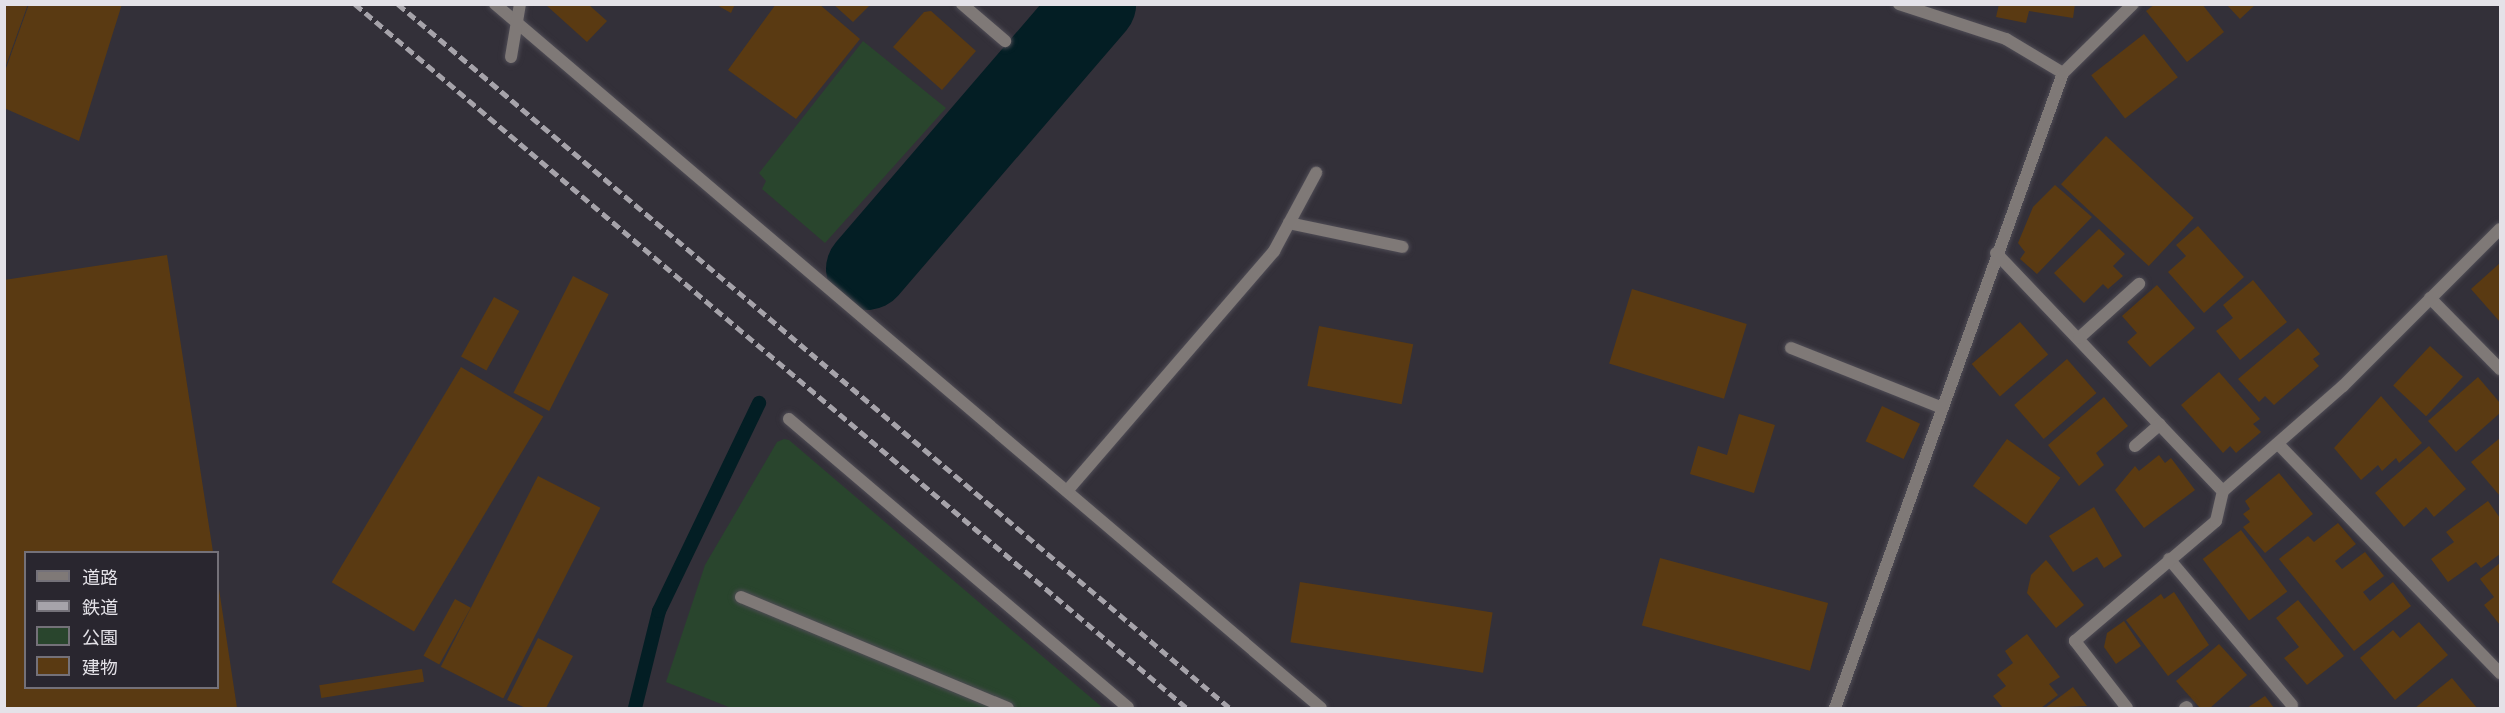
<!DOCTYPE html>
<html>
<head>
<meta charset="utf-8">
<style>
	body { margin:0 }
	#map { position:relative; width:2505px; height:713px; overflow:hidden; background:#333039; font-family:"PT Sans Narrow","Noto Sans JP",sans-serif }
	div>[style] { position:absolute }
	.green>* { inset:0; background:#29452d }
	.stream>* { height:14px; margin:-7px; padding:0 7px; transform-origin:7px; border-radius:7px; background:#031e24 }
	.river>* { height:82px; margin:-41px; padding:0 41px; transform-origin:41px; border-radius:41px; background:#031e24 }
	.building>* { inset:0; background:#5a3a12; transform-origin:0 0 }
	.roads { filter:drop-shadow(0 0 2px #4f4c55) drop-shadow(0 0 2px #4f4c55) }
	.service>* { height:12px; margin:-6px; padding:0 6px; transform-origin:6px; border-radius:6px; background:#7f7977 }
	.minor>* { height:12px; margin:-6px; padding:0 6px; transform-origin:6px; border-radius:6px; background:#7f7977 }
	.rail>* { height:4.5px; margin-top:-2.25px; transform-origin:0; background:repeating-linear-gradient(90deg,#a6a3aa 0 9px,transparent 0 13.5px) }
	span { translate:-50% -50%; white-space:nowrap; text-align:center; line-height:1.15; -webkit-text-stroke:4.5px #29262f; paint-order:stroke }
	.frame { position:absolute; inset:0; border:6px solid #e4e2e8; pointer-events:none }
	.legend { position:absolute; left:24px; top:551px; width:195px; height:138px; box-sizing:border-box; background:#29262f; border:2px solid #747179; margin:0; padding:8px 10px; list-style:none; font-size:18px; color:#e4e2e8 }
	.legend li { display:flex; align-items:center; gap:12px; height:30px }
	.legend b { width:30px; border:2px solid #747179 }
</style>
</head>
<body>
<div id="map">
	<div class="green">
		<div style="clip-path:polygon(863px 41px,946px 108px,825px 243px,762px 189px,766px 181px,759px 173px)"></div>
		<div style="clip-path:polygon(784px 439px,789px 440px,1103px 708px,731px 708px,666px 682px,705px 565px,777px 442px)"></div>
	</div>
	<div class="stream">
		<div style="left:635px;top:708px;width:100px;rotate:-76.1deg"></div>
		<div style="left:659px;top:611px;width:231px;rotate:-64.3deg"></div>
	</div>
	<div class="river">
		<div style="left:867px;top:269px;width:350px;rotate:-49.3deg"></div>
	</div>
	<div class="building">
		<div style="clip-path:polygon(4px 4px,28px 4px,5px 68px,4px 68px)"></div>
		<div style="clip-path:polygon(29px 4px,122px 4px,79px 141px,4px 108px,4px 74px)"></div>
		<div style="clip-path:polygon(715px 4px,735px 4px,731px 13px)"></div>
		<div style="clip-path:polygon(776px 4px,819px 4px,860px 39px,796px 119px,728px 70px)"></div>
		<div style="clip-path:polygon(833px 4px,871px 4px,853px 22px)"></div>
		<div style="clip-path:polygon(1999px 4px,2075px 4px,2073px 18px,2029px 11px,2026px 23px,1996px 17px)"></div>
		<div style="clip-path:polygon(2155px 4px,2202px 4px,2224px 32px,2187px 62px,2146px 11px)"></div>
		<div style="clip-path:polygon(2226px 4px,2256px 4px,2240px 19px)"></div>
		<div style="clip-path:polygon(546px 5px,589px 5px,607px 21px,587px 42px)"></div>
		<div style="clip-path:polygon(931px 11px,976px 51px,942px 90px,893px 47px,924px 12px)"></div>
		<div style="left:2144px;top:34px;width:55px;height:67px;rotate:52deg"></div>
		<div style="left:2106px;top:136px;width:120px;height:66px;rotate:43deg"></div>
		<div style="clip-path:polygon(2055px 185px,2092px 217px,2037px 274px,2020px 259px,2025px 252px,2018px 243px,2033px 207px)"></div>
		<div style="clip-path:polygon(2198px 226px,2244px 277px,2204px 313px,2168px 272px,2186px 256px,2176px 245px)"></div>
		<div style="clip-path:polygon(2099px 229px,2125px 254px,2113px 266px,2123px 276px,2108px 289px,2103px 284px,2084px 303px,2054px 273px)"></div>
		<div style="clip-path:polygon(167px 255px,213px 552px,26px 552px,26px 688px,218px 688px,219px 589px,237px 708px,4px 708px,4px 280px)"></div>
		<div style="clip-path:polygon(2500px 263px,2500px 322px,2471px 289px)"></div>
		<div style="left:573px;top:276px;width:40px;height:131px;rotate:27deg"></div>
		<div style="clip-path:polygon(2253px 280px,2287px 322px,2240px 360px,2216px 331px,2233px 318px,2223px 305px)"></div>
		<div style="clip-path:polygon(2157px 285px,2195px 328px,2150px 367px,2127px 342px,2137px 333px,2122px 316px)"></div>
		<div style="left:1632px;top:289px;width:120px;height:78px;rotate:17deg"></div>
		<div style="left:494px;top:297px;width:29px;height:68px;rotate:29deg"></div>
		<div style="left:2020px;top:322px;width:43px;height:64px;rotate:49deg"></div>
		<div style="left:1319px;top:326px;width:96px;height:61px;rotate:11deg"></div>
		<div style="clip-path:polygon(2298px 328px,2320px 354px,2313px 359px,2319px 366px,2274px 405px,2265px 396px,2259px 402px,2238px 379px)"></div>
		<div style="left:2430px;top:346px;width:45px;height:54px;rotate:43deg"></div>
		<div style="left:2067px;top:359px;width:45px;height:70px;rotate:49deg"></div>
		<div style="left:461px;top:367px;width:96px;height:251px;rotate:31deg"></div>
		<div style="clip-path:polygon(2219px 372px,2260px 419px,2253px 424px,2261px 432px,2236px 453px,2230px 446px,2223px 453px,2181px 405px)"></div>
		<div style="clip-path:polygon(2478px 377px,2500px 403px,2500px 413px,2456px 452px,2428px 421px)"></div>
		<div style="clip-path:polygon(2381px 396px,2422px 443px,2399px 463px,2396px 458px,2382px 471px,2378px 465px,2361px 480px,2334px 448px)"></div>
		<div style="clip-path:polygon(2104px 397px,2128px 426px,2096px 453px,2104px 465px,2079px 486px,2048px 445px)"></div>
		<div style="left:1882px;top:406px;width:42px;height:39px;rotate:25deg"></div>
		<div style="clip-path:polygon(1739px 414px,1775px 425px,1754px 493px,1690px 474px,1698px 446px,1727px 455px)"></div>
		<div style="clip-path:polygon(2500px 438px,2500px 496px,2471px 462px)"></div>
		<div style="left:2007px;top:439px;width:66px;height:58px;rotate:36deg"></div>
		<div style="clip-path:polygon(2429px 446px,2466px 489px,2434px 517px,2426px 507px,2404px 527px,2375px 493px)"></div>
		<div style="clip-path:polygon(2159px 455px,2165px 463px,2171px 458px,2195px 490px,2144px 528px,2115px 490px,2135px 466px,2139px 471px)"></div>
		<div style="clip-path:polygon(2279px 473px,2313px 514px,2265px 553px,2243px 527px,2250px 522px,2243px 514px,2250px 509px,2245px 501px)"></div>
		<div style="left:538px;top:476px;width:70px;height:214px;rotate:27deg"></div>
		<div style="clip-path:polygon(2488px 501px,2500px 518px,2500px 554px,2481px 568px,2476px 562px,2448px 582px,2431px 559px,2454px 542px,2446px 532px)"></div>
		<div style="clip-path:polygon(2094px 507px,2122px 556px,2104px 568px,2097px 557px,2073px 572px,2049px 536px)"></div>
		<div style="clip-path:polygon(2338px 523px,2356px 544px,2335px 561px,2342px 569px,2365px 552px,2384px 576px,2363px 592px,2370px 601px,2393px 582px,2411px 606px,2354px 651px,2279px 559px,2308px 536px,2314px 542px)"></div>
		<div style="left:2241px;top:530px;width:77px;height:48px;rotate:53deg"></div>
		<div style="left:1660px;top:558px;width:174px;height:70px;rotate:15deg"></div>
		<div style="clip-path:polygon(2046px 560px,2084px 605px,2056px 628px,2027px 593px,2031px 575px)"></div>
		<div style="clip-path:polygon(2500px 563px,2500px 625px,2484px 605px,2494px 597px,2480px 579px)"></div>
		<div style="left:1300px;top:582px;width:195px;height:61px;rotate:9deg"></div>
		<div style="clip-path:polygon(2174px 592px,2209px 645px,2168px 676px,2126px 620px,2161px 594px,2164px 599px)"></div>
		<div style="left:455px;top:599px;width:18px;height:65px;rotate:29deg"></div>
		<div style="clip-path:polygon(2298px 600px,2344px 656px,2307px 685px,2284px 658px,2299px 647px,2276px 618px)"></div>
		<div style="clip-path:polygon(2124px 621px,2141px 646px,2116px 664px,2104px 647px,2107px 633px)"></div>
		<div style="clip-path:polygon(2419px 622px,2448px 655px,2395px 700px,2360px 658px,2393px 630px,2400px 638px)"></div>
		<div style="clip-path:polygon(2027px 634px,2060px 677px,2049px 684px,2058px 695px,2041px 708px,2003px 708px,1993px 696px,2006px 686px,1997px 675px,2013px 663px,2005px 651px)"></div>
		<div style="clip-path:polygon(538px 638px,573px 656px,546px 708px,526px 708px,507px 700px)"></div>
		<div style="clip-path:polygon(2219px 644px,2247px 675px,2210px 708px,2200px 708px,2176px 681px)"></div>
		<div style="left:422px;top:669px;width:13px;height:104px;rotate:81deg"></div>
		<div style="clip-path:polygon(2452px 678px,2477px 708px,2415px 708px)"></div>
		<div style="clip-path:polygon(2073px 687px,2087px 706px,2045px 708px)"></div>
		<div style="clip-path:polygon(2265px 696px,2274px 708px,2247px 708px)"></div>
	</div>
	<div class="roads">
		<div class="service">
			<div style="left:1791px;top:348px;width:160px;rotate:21.6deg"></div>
			<div style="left:741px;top:597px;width:289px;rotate:22.6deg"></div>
		</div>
		<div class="minor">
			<div style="left:495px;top:4px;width:1085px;rotate:40.44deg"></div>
			<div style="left:962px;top:4px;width:57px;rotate:40.7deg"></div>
			<div style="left:1899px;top:4px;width:113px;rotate:18.1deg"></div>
			<div style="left:2006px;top:39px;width:66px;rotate:30.8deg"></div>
			<div style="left:511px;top:57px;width:54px;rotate:-80.4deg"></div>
			<div style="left:1289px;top:223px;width:116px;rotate:11.9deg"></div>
			<div style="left:1996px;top:253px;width:329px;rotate:46.4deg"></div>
			<div style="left:2430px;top:298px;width:100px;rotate:45.4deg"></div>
			<div style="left:2079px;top:338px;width:81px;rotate:-42deg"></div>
			<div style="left:789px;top:419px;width:445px;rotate:40.4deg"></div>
			<div style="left:2279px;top:445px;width:318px;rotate:45.9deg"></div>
			<div style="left:2135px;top:446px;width:33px;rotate:-41deg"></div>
			<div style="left:1067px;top:491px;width:317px;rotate:-49.2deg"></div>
			<div style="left:1274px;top:251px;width:89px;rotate:-61.7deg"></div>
			<div style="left:2169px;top:559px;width:191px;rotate:49.9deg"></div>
			<div style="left:1835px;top:708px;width:675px;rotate:-70.25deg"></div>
			<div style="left:2063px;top:73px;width:98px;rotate:-44.6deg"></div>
			<div style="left:2127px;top:708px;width:85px;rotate:-127.8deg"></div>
			<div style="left:2075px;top:641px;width:185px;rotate:-40.4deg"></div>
			<div style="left:2216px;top:521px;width:31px;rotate:-77deg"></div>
			<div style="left:2223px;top:491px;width:159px;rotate:-41.2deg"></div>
			<div style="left:2343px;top:386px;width:222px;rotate:-45deg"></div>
			<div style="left:2185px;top:708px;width:2px;rotate:-27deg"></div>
		</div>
	</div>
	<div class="rail">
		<div style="left:355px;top:4px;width:1090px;rotate:40.24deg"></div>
		<div style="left:398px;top:4px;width:1090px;rotate:40.24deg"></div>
	</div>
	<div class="frame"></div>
	<ul class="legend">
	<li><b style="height:8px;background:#7f7977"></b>道路</li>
	<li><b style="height:8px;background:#a6a3aa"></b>鉄道</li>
	<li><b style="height:16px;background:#29452d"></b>公園</li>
	<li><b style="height:16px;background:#5a3a12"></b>建物</li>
	</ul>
</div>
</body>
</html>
